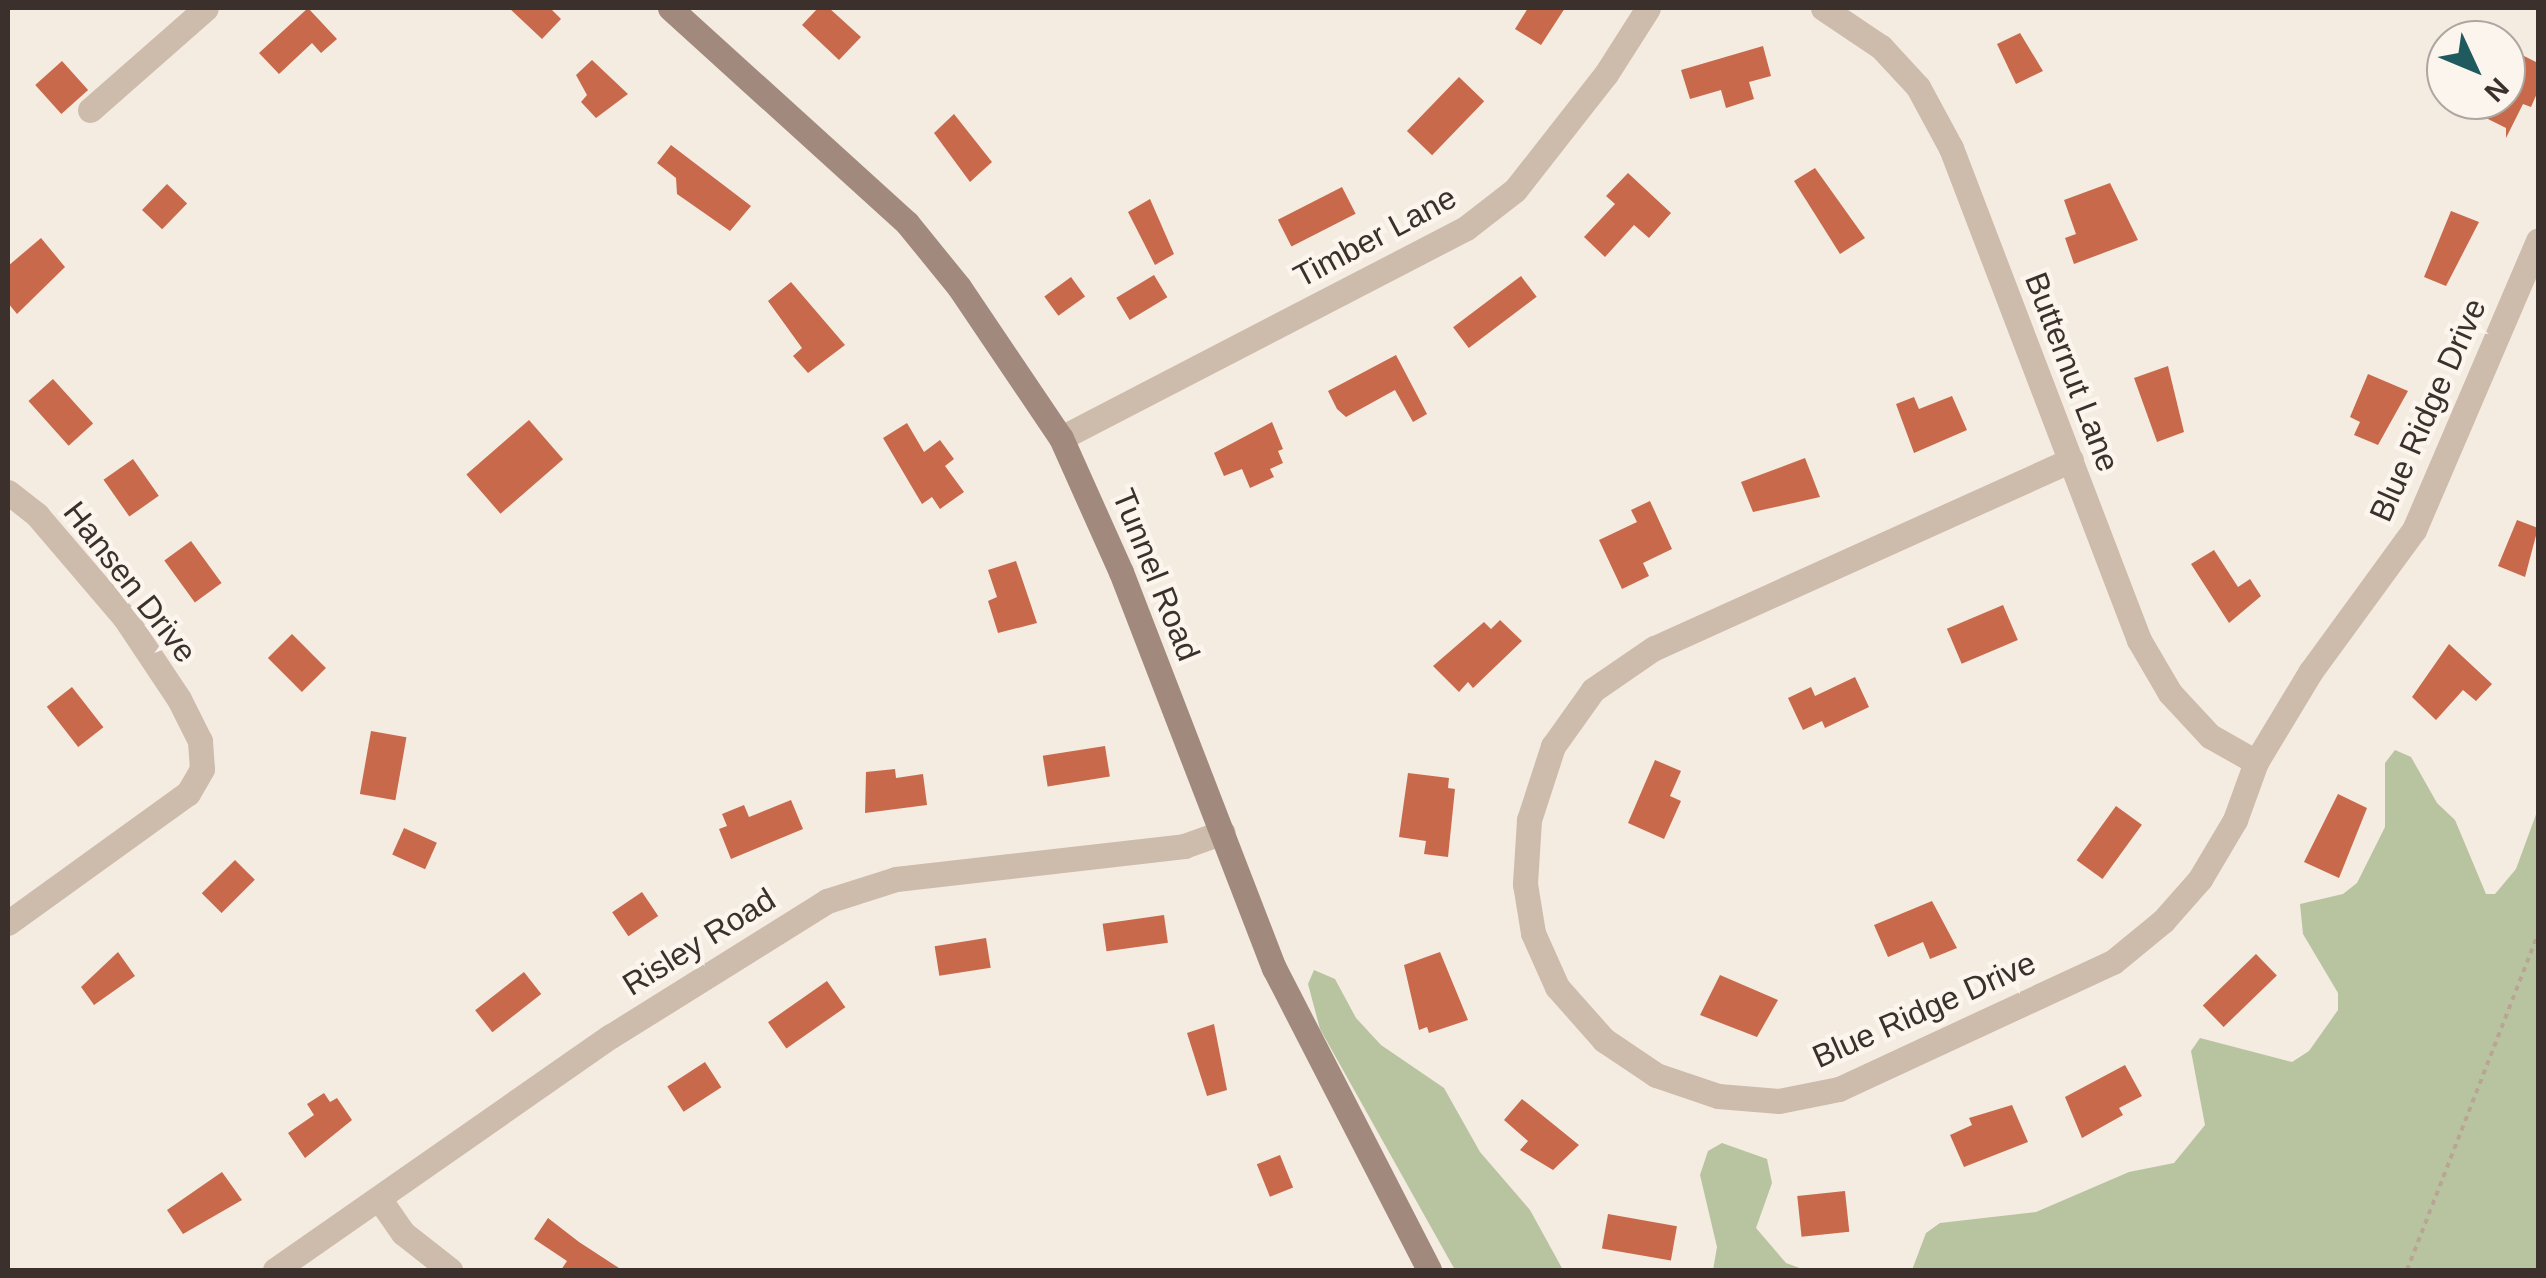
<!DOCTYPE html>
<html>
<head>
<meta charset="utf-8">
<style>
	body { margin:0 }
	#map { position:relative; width:2546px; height:1278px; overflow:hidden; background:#f4ebe1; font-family:Arial,sans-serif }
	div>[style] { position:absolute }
	.green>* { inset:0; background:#b8c4a0 }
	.building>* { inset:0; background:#c8694b; transform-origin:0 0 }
	.path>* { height:4px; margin-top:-2px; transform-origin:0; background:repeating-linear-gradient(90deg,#b9a596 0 5px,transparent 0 10px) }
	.minor>* { height:25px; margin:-12.5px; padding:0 12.5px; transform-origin:12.5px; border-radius:12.5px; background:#cdbbac }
	.secondary>* { height:25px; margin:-12.5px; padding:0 12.5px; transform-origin:12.5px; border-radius:12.5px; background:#a18a7d }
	span { translate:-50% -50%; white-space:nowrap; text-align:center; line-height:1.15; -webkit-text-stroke:9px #fbf5ee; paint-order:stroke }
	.street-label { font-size:32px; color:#3b302b }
	.frame { position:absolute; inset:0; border:10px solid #3b302b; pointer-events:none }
	.north { position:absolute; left:2426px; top:20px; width:100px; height:100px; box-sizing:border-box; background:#fbf5ee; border:2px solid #aea6a0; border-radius:50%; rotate:134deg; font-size:28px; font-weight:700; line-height:40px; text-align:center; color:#3b302b }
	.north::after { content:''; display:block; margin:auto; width:35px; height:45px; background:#1f5a5e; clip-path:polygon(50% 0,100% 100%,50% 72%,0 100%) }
</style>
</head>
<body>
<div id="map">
	<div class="green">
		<div style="clip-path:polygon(2395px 750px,2411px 757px,2437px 803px,2455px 820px,2486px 894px,2495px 894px,2516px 869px,2538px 809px,2538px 1270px,1912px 1270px,1926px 1233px,1940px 1223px,2036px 1212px,2129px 1172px,2174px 1163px,2205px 1125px,2191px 1051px,2200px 1038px,2292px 1062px,2309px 1051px,2338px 1010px,2338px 993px,2303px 934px,2300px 904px,2343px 894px,2357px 883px,2385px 827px,2385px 763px)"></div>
		<div style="clip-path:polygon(1314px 970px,1335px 979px,1356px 1018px,1381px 1045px,1444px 1088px,1480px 1152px,1530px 1210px,1563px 1270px,1455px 1270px,1320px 1029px,1308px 984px)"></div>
		<div style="clip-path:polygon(1722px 1143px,1767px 1159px,1772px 1183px,1756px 1228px,1786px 1263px,1805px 1270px,1713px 1270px,1717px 1247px,1700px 1175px,1708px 1151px)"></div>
	</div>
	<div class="building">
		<div style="clip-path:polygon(308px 8px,337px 39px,321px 53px,312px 43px,279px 74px,259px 53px)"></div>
		<div style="clip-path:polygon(509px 8px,550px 8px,561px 19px,542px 39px)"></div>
		<div style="clip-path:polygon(818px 8px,829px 8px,861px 37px,839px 60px,802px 25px)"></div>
		<div style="clip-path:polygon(1528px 8px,1565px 8px,1541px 45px,1515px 29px)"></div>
		<div style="clip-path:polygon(2020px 33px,2043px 71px,2016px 84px,1997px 44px)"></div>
		<div style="clip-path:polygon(1763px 46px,1771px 76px,1749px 82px,1754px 99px,1726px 108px,1721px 90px,1690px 99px,1681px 70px)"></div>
		<div style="clip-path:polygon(2522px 55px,2538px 63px,2538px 91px,2531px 107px,2523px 104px,2506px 138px,2506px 128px,2486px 118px,2495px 100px,2506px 100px)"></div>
		<div style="clip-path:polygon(592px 60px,628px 94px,596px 118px,581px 102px,587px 95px,576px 75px)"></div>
		<div style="left:62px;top:61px;width:39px;height:36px;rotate:48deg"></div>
		<div style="left:1459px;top:77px;width:35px;height:75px;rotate:44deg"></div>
		<div style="clip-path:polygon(954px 114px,992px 162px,970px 182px,934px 133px)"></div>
		<div style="clip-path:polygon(671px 145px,751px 206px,730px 231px,677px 194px,676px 178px,657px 163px)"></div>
		<div style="clip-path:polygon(1815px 168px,1865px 238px,1840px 254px,1794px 181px)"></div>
		<div style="clip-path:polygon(1628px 173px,1671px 213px,1649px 238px,1634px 225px,1605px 257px,1584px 237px,1615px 204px,1606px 196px)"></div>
		<div style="clip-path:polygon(2110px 183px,2138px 240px,2074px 264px,2065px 238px,2076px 234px,2064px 200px)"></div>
		<div style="left:167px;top:184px;width:28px;height:36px;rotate:44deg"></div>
		<div style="left:1342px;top:187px;width:30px;height:72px;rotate:63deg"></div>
		<div style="clip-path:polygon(1150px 199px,1174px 254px,1155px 265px,1128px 212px)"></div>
		<div style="clip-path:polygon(2451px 211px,2479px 222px,2446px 286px,2424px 277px)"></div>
		<div style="clip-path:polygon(41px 238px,65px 267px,17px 314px,8px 303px,8px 266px)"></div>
		<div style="left:1154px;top:275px;width:26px;height:44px;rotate:59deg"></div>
		<div style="left:1521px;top:276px;width:26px;height:85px;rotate:53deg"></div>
		<div style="left:1071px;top:277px;width:24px;height:33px;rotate:54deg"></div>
		<div style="clip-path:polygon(791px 282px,845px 345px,808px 373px,793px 356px,802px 348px,768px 301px)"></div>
		<div style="clip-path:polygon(1396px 355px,1427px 414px,1413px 422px,1395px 390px,1346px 417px,1337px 409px,1328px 391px)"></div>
		<div style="clip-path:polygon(2168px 366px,2184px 432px,2157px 442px,2134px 378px)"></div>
		<div style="clip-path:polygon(2368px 374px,2408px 391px,2378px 445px,2354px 435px,2360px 422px,2350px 417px)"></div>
		<div style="left:53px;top:379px;width:60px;height:33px;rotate:48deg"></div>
		<div style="clip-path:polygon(1952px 396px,1967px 430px,1914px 453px,1896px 404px,1914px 397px,1919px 409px)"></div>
		<div style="left:529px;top:420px;width:52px;height:83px;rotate:49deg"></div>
		<div style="clip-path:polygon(1272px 422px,1283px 449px,1278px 451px,1283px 463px,1270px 469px,1274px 477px,1250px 488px,1242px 469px,1224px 476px,1214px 453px)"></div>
		<div style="clip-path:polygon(907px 423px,924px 452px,940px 440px,954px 459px,945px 466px,964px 492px,940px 509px,932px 497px,922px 504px,883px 438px)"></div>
		<div style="clip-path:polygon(1805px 458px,1820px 497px,1753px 512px,1741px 482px)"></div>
		<div style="left:133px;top:459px;width:45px;height:36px;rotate:55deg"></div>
		<div style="clip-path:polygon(1650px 501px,1672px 549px,1643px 563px,1649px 576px,1622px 589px,1599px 540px,1637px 522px,1631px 510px)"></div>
		<div style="clip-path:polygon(2517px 520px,2538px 528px,2525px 577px,2498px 566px)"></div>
		<div style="left:191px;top:541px;width:52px;height:33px;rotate:54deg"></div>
		<div style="clip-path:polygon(2214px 550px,2238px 587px,2250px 579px,2261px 596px,2229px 623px,2191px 564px)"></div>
		<div style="clip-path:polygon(1016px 561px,1037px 623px,998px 633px,988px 601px,997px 597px,988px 570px)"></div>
		<div style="left:2003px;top:605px;width:38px;height:61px;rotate:67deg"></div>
		<div style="clip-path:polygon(1500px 620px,1522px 641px,1473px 688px,1468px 682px,1459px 692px,1433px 666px,1484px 622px,1491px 629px)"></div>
		<div style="left:292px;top:634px;width:48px;height:34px;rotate:45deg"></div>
		<div style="clip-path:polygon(2449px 644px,2492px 684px,2476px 701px,2463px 690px,2436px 720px,2412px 697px)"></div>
		<div style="clip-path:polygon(1855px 677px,1869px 707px,1825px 728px,1822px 721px,1803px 730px,1788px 698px,1811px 687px,1815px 696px)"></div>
		<div style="left:72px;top:687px;width:51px;height:32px;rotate:52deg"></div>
		<div style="left:371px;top:731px;width:36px;height:64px;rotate:10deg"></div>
		<div style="left:1105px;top:746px;width:31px;height:63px;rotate:81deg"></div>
		<div style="clip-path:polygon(1655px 760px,1681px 771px,1670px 796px,1681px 801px,1664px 839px,1628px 823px)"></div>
		<div style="clip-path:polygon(895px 769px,896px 778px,923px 774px,927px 805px,865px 813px,866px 772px)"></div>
		<div style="clip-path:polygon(1408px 773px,1449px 778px,1448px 788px,1455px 789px,1448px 857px,1424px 854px,1426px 841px,1399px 837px)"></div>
		<div style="clip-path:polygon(2338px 794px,2367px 808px,2339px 878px,2304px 862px)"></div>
		<div style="clip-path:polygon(791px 800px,803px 829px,731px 859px,719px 829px,727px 826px,722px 814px,744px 805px,749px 817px)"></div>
		<div style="left:2116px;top:806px;width:32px;height:67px;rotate:36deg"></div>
		<div style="left:404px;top:828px;width:36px;height:29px;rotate:24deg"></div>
		<div style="left:235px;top:860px;width:28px;height:47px;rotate:45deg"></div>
		<div style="left:642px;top:892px;width:29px;height:36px;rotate:56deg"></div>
		<div style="clip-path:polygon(1932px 901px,1957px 948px,1930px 959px,1923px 942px,1888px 957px,1874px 925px)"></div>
		<div style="left:1164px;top:915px;width:28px;height:62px;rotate:82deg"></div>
		<div style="left:986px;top:938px;width:30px;height:52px;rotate:81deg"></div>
		<div style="clip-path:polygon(118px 952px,135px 976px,94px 1005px,81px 987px)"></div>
		<div style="clip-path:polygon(1440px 952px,1468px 1020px,1429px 1033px,1427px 1027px,1419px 1030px,1404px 965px)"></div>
		<div style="left:2256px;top:954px;width:30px;height:74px;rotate:46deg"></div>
		<div style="left:524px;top:972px;width:28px;height:62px;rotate:52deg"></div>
		<div style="clip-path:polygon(1720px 975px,1778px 1000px,1757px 1037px,1700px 1015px)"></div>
		<div style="left:827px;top:981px;width:32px;height:72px;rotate:55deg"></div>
		<div style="clip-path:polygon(1214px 1024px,1227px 1090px,1207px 1096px,1187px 1033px)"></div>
		<div style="left:705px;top:1062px;width:30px;height:45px;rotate:57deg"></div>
		<div style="clip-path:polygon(2125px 1065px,2142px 1096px,2119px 1108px,2123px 1115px,2082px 1138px,2065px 1097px)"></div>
		<div style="clip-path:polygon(324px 1093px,330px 1102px,337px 1098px,352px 1120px,305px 1158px,288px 1133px,314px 1115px,307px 1104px)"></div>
		<div style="clip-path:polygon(1522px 1099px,1579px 1145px,1553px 1170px,1520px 1150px,1528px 1141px,1504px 1120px)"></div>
		<div style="clip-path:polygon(2012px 1105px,2028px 1142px,1964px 1167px,1950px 1135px,1972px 1125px,1969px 1118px)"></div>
		<div style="left:1280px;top:1155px;width:35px;height:25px;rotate:68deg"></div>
		<div style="clip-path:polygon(222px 1172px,242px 1200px,183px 1234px,167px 1210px)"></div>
		<div style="left:1845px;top:1191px;width:41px;height:48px;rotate:84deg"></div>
		<div style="left:1608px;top:1214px;width:70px;height:35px;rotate:10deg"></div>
		<div style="clip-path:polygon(548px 1218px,579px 1242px,622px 1270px,561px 1270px,567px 1261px,534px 1239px)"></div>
	</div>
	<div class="path">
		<div style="left:2407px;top:1270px;width:361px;rotate:-68.7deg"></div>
	</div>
	<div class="minor">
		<div style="left:1823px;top:8px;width:70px;rotate:33.9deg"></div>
		<div style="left:1881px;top:47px;width:54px;rotate:47.2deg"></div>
		<div style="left:1918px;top:87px;width:69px;rotate:61.6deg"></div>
		<div style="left:1951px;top:148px;width:527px;rotate:69.09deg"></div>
		<div style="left:2139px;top:640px;width:61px;rotate:59.7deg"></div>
		<div style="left:2170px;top:693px;width:59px;rotate:47.1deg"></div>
		<div style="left:2210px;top:736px;width:53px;rotate:29.5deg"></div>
		<div style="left:90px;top:110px;width:154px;rotate:-41.3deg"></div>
		<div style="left:1061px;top:438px;width:456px;rotate:-27.4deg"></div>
		<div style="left:1466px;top:228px;width:62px;rotate:-37.8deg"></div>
		<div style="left:1515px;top:190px;width:147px;rotate:-51.9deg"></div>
		<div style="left:1606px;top:74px;width:78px;rotate:-57.5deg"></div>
		<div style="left:2071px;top:460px;width:457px;rotate:155.7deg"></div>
		<div style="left:1654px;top:648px;width:74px;rotate:145.5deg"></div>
		<div style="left:1593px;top:690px;width:69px;rotate:125.5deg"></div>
		<div style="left:1553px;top:746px;width:78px;rotate:108deg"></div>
		<div style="left:1529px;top:820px;width:64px;rotate:93.6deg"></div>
		<div style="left:1525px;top:884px;width:50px;rotate:80.7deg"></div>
		<div style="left:1533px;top:933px;width:59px;rotate:66deg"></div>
		<div style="left:1557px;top:987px;width:71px;rotate:48.4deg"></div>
		<div style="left:1604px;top:1040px;width:63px;rotate:33.9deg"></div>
		<div style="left:1656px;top:1075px;width:65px;rotate:18.7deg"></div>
		<div style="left:1718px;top:1096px;width:61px;rotate:4.7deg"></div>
		<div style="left:1779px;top:1101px;width:61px;rotate:-11.3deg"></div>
		<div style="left:1839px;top:1089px;width:302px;rotate:-24.9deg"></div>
		<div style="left:2113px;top:962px;width:65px;rotate:-39.4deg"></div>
		<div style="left:2163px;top:921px;width:56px;rotate:-48.6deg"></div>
		<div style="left:2200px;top:879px;width:69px;rotate:-59.3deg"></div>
		<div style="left:2235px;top:820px;width:62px;rotate:-70.1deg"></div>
		<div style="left:2256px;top:762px;width:106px;rotate:-58.9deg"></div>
		<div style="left:2311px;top:671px;width:175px;rotate:-53.9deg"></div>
		<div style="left:2414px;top:530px;width:315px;rotate:-66.8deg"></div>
		<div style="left:8px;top:492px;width:37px;rotate:38deg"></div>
		<div style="left:37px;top:515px;width:135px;rotate:49.5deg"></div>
		<div style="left:125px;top:618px;width:97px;rotate:56.3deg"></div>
		<div style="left:179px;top:699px;width:47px;rotate:63.4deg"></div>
		<div style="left:200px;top:741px;width:28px;rotate:86deg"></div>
		<div style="left:202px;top:769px;width:28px;rotate:120deg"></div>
		<div style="left:188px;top:793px;width:222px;rotate:144.2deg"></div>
		<div style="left:380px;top:1200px;width:40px;rotate:55.1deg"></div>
		<div style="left:403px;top:1233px;width:60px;rotate:38.2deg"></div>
		<div style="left:275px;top:1270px;width:409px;rotate:-34.9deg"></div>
		<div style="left:611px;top:1036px;width:255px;rotate:-32deg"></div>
		<div style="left:827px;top:901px;width:72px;rotate:-17.7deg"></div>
		<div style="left:896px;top:879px;width:290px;rotate:-6.5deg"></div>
		<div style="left:1184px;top:846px;width:41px;rotate:-19.7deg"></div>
	</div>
	<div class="secondary">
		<div style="left:670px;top:8px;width:320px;rotate:42.2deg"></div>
		<div style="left:907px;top:223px;width:82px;rotate:50.9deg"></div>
		<div style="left:959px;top:287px;width:182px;rotate:56deg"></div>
		<div style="left:1061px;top:438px;width:147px;rotate:65.9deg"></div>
		<div style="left:1121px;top:572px;width:425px;rotate:68.9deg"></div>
		<div style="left:1274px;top:968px;width:339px;rotate:62.8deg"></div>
	</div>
	<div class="street-label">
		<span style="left:1375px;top:237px;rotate:-28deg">Timber Lane</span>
		<span style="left:2072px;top:372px;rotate:69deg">Butternut Lane</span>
		<span style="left:2428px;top:410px;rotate:-66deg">Blue Ridge Drive</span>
		<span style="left:1156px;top:575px;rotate:68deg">Tunnel Road</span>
		<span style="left:130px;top:582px;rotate:52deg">Hansen Drive</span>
		<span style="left:699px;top:942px;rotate:-32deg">Risley Road</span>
		<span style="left:1924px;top:1010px;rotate:-24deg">Blue Ridge Drive</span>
	</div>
	<div class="frame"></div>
	<div class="north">N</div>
</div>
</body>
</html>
